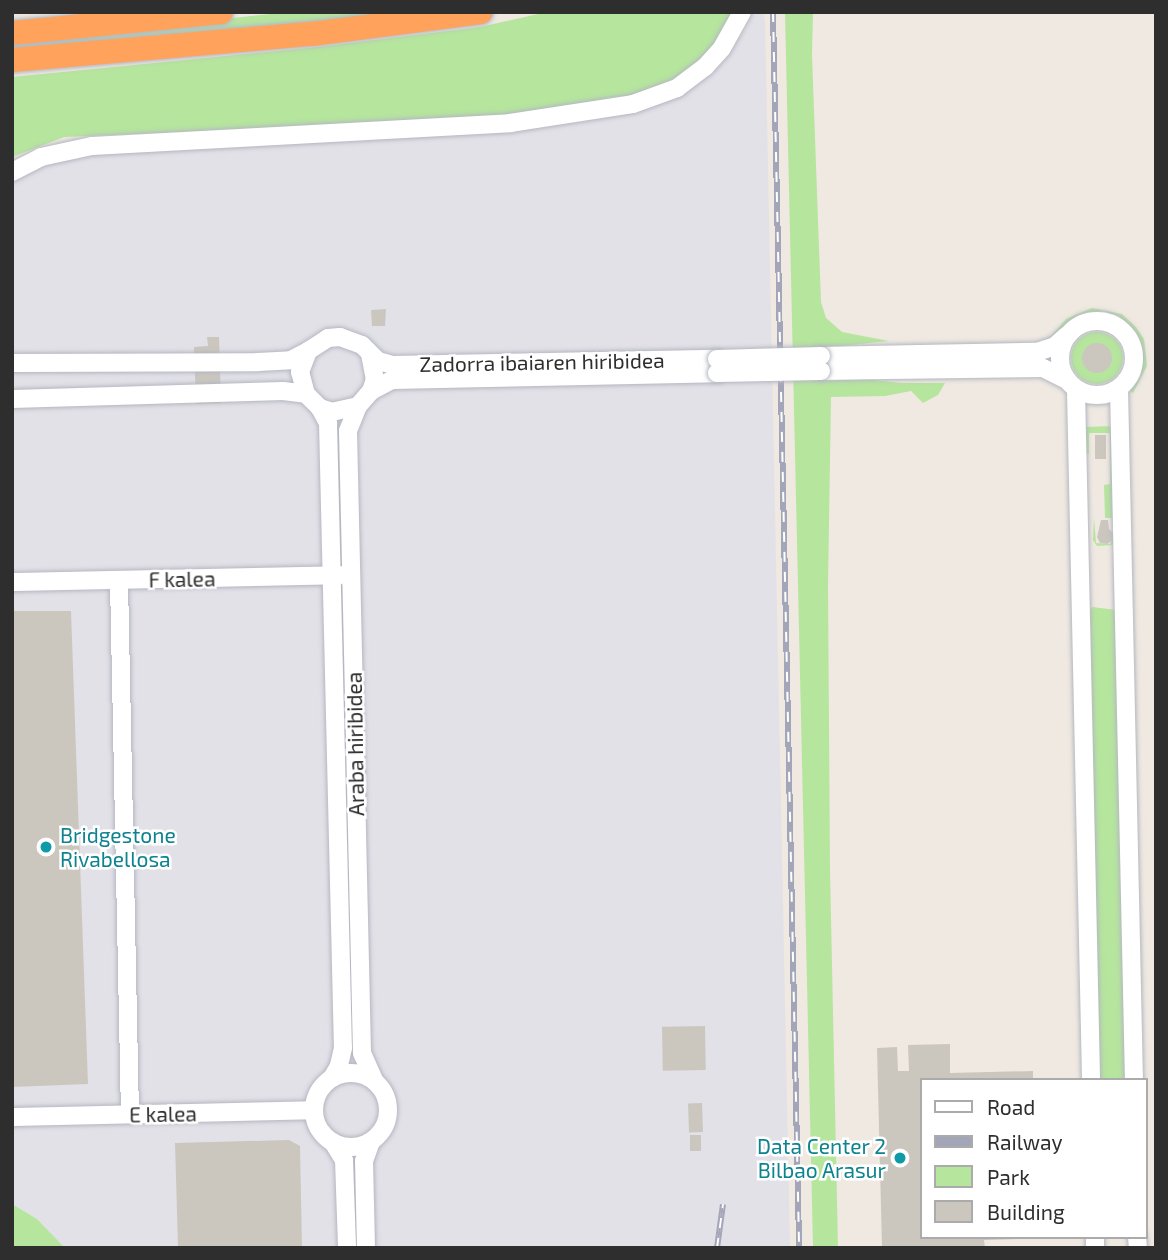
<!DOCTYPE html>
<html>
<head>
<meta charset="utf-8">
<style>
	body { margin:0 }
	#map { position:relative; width:1168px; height:1260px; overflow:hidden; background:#efe9e1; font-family:"Exo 2",sans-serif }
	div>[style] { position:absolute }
	.industrial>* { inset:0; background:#e3e1e8 }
	.green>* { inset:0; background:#b6e59e }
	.round { border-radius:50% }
	.building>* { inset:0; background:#cbc7bf; transform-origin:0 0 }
	.roads { filter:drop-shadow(0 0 2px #b4b7c1) drop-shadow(0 0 2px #b4b7c1) }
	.minor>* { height:18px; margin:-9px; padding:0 9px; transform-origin:9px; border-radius:9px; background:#fff }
	.minor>.ring { margin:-9px; padding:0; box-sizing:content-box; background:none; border:18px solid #fff; border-radius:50% }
	.highway>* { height:24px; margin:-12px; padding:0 12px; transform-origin:12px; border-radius:12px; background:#ffa35c }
	.rail>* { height:6px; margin-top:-3px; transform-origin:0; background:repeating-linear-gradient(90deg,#fff 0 10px,#a3a6b8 0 20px); box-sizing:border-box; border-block:2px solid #a3a6b8 }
	.bridges { filter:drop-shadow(0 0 2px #b4b7c1) drop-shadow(0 0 2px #b4b7c1) }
	.minor-bridge>* { height:18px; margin:-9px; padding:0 9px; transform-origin:9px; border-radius:9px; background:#fff }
	.dots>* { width:19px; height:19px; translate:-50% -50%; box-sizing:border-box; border:4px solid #fff; border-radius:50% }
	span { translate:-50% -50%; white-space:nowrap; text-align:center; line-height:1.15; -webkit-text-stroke:5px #fff; paint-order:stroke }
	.street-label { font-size:21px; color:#2e2e2e }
	.culture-label { font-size:21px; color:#0d838f }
	.left { translate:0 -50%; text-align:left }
	.right { translate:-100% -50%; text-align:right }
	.frame { position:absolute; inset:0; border:14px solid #2e2e2e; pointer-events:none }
	.legend { position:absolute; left:920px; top:1078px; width:228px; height:161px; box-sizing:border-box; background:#fff; border:2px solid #ababab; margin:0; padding:9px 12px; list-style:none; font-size:21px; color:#2e2e2e }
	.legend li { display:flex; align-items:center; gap:14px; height:35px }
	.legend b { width:35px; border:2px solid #ababab }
</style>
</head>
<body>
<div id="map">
	<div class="industrial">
		<div style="clip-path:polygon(752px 12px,763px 12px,765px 21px,790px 1248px,65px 1248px,37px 1219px,12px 1204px,12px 178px,47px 160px,86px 152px,467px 132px,583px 122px,625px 113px,665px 100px,703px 81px,727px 57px,748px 25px)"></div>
	</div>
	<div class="green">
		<div style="clip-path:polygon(289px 12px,430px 12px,12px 51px,12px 42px)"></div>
		<div style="clip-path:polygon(547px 12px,734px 12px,717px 45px,677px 81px,646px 94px,470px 120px,64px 137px,12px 157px,12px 77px,318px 47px,480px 27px)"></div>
		<div style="clip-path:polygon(785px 12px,813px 12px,812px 55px,821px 302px,826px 318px,842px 332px,889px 341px,821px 348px,821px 381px,864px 379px,901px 383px,945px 383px,938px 395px,923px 403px,911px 391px,885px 396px,831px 397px,828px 586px,830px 870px,838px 1248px,813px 1248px)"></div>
		<div style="clip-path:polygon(1092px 308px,1122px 314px,1136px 327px,1144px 339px,1147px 366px,1133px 393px,1130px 391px,1141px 376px,1143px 351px,1136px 332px,1119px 316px,1103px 311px,1083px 313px,1066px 323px,1054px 339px,1036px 345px,1051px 336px,1066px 319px)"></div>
		<div class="round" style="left:1071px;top:332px;width:52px;height:52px"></div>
		<div style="clip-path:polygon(1114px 426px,1116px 541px,1113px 545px,1097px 546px,1093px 540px,1094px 518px,1096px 543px,1110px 544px,1115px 534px,1112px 518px,1105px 518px,1104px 485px,1110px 484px,1110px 433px,1089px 433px,1089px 454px,1086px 454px,1084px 427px)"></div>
		<div style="clip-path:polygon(1092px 607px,1117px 610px,1128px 1080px,1098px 1080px,1088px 612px)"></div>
		<div style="clip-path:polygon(12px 1204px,37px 1219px,65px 1248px,12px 1248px)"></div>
	</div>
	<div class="building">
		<div style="clip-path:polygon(386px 309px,385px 326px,372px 326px,371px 310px)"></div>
		<div style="clip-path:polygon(207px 337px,219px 337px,221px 403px,196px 404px,194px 347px,208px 346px)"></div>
		<div class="round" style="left:1082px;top:343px;width:30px;height:30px"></div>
		<div style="left:1095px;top:435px;width:11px;height:24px"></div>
		<div style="clip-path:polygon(1101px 520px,1108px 520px,1109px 529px,1113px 533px,1113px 540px,1107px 544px,1100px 543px,1097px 537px)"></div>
		<div style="clip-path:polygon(12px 611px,71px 611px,88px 1084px,12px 1087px)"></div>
		<div style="left:705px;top:1026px;width:44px;height:43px;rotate:89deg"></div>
		<div style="clip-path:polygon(950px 1044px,950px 1073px,1033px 1071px,1033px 1080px,921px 1080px,921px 1237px,1020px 1240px,984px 1240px,985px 1248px,882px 1248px,877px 1048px,897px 1047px,898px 1071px,909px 1071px,908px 1045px)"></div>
		<div style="left:702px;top:1103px;width:29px;height:14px;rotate:88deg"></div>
		<div style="left:690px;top:1135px;width:11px;height:16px"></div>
		<div style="clip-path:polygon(289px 1140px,300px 1146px,302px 1248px,178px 1248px,175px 1143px)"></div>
	</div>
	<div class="roads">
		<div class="minor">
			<div style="left:12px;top:172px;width:33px;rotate:-27deg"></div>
			<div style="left:41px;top:157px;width:52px;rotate:-12.2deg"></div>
			<div style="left:92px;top:146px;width:419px;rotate:-3.1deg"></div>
			<div style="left:510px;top:123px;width:124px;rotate:-8.8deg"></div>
			<div style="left:633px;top:104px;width:47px;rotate:-20deg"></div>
			<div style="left:677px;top:88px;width:35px;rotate:-37deg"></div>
			<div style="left:705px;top:67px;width:25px;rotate:-48deg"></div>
			<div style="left:722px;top:48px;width:41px;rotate:-60.9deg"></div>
			<div class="ring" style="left:1060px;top:321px;width:56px;height:56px"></div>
			<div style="left:370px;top:354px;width:25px;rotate:79deg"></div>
			<div style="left:375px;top:379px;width:13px;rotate:108deg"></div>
			<div style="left:371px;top:391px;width:20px;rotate:131deg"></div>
			<div style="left:358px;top:406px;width:26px;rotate:167deg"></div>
			<div style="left:333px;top:412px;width:14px;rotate:-163deg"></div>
			<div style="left:320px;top:408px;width:20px;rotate:-135deg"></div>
			<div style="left:306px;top:394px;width:23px;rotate:-105deg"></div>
			<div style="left:300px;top:372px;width:22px;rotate:-69deg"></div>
			<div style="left:308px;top:351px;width:24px;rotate:-33deg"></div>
			<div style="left:328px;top:338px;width:12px;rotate:-5deg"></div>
			<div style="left:340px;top:337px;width:23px;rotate:20deg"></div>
			<div style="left:362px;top:345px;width:23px;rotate:45deg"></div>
			<div style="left:378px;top:361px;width:16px;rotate:15deg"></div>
			<div style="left:393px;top:365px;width:324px;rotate:-1.1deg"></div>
			<div style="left:821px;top:356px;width:216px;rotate:-1.1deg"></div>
			<div style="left:1037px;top:352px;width:19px;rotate:-18deg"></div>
			<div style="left:1055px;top:346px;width:15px;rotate:-42deg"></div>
			<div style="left:12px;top:363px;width:246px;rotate:-0.2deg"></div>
			<div style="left:258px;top:362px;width:33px;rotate:-3deg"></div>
			<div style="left:291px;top:360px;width:19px;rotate:-28deg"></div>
			<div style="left:821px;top:371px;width:222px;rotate:-0.8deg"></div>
			<div style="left:1043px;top:368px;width:25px;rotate:27deg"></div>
			<div style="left:1119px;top:389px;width:691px;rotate:88.76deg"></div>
			<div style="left:1076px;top:390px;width:690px;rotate:88.75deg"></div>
			<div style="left:371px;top:391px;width:24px;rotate:-28deg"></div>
			<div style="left:392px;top:380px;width:325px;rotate:-1.2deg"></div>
			<div style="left:12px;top:399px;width:271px;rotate:-1.7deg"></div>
			<div style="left:283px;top:391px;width:23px;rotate:7deg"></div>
			<div style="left:358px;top:406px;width:27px;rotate:112deg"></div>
			<div style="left:348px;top:431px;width:622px;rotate:88.71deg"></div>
			<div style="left:362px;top:1053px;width:30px;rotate:66deg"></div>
			<div style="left:320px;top:408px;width:17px;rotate:62deg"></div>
			<div style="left:328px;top:423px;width:625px;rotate:88.63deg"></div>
			<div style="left:343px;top:1048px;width:18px;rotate:103deg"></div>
			<div style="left:339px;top:1066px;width:14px;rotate:120deg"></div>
			<div style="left:119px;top:581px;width:533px;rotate:88.82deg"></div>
			<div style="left:12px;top:582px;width:329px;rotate:-1.2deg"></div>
			<div class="ring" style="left:314px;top:1073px;width:56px;height:56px"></div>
			<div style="left:12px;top:1117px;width:302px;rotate:-1.3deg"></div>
			<div style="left:334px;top:1144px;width:19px;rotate:58deg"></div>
			<div style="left:344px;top:1160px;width:88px;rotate:88deg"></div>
			<div style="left:1095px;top:1237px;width:11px;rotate:90deg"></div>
			<div style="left:1137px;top:1237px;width:11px;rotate:85deg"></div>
			<div style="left:366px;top:1248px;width:87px;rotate:-91.3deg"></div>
			<div style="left:364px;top:1161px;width:20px;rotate:-70deg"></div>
		</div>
		<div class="highway">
			<div style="left:12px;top:33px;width:210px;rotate:-5.7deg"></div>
			<div style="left:12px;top:60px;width:301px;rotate:-5deg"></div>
			<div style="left:312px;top:34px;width:170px;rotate:-7.4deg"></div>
		</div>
	</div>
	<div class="rail">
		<div style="left:773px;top:12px;width:1236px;rotate:88.79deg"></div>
		<div style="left:717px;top:1248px;width:44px;rotate:-82.2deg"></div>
	</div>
	<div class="bridges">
		<div class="minor-bridge">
			<div style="left:717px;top:359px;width:104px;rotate:-1.7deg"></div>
			<div style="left:717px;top:373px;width:104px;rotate:-1.1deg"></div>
		</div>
	</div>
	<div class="dots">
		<div style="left:46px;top:847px;background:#0f9aa8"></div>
		<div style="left:900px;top:1158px;background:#0f9aa8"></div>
	</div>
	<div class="street-label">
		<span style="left:542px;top:362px;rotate:-1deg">Zadorra ibaiaren hiribidea</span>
		<span style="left:182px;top:579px;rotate:-1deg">F kalea</span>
		<span style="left:355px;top:744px;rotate:-91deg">Araba hiribidea</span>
		<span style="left:163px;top:1114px;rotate:-1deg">E kalea</span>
	</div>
	<div class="culture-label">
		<span class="left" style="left:60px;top:847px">Bridgestone<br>Rivabellosa</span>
		<span class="right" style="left:886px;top:1158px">Data Center 2<br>Bilbao Arasur</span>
	</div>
	<div class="frame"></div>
	<ul class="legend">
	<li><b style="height:9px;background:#fff"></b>Road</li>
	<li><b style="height:9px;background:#a3a6b8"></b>Railway</li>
	<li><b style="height:19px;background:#b6e59e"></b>Park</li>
	<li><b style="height:19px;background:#cbc7bf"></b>Building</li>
	</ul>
</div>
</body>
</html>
